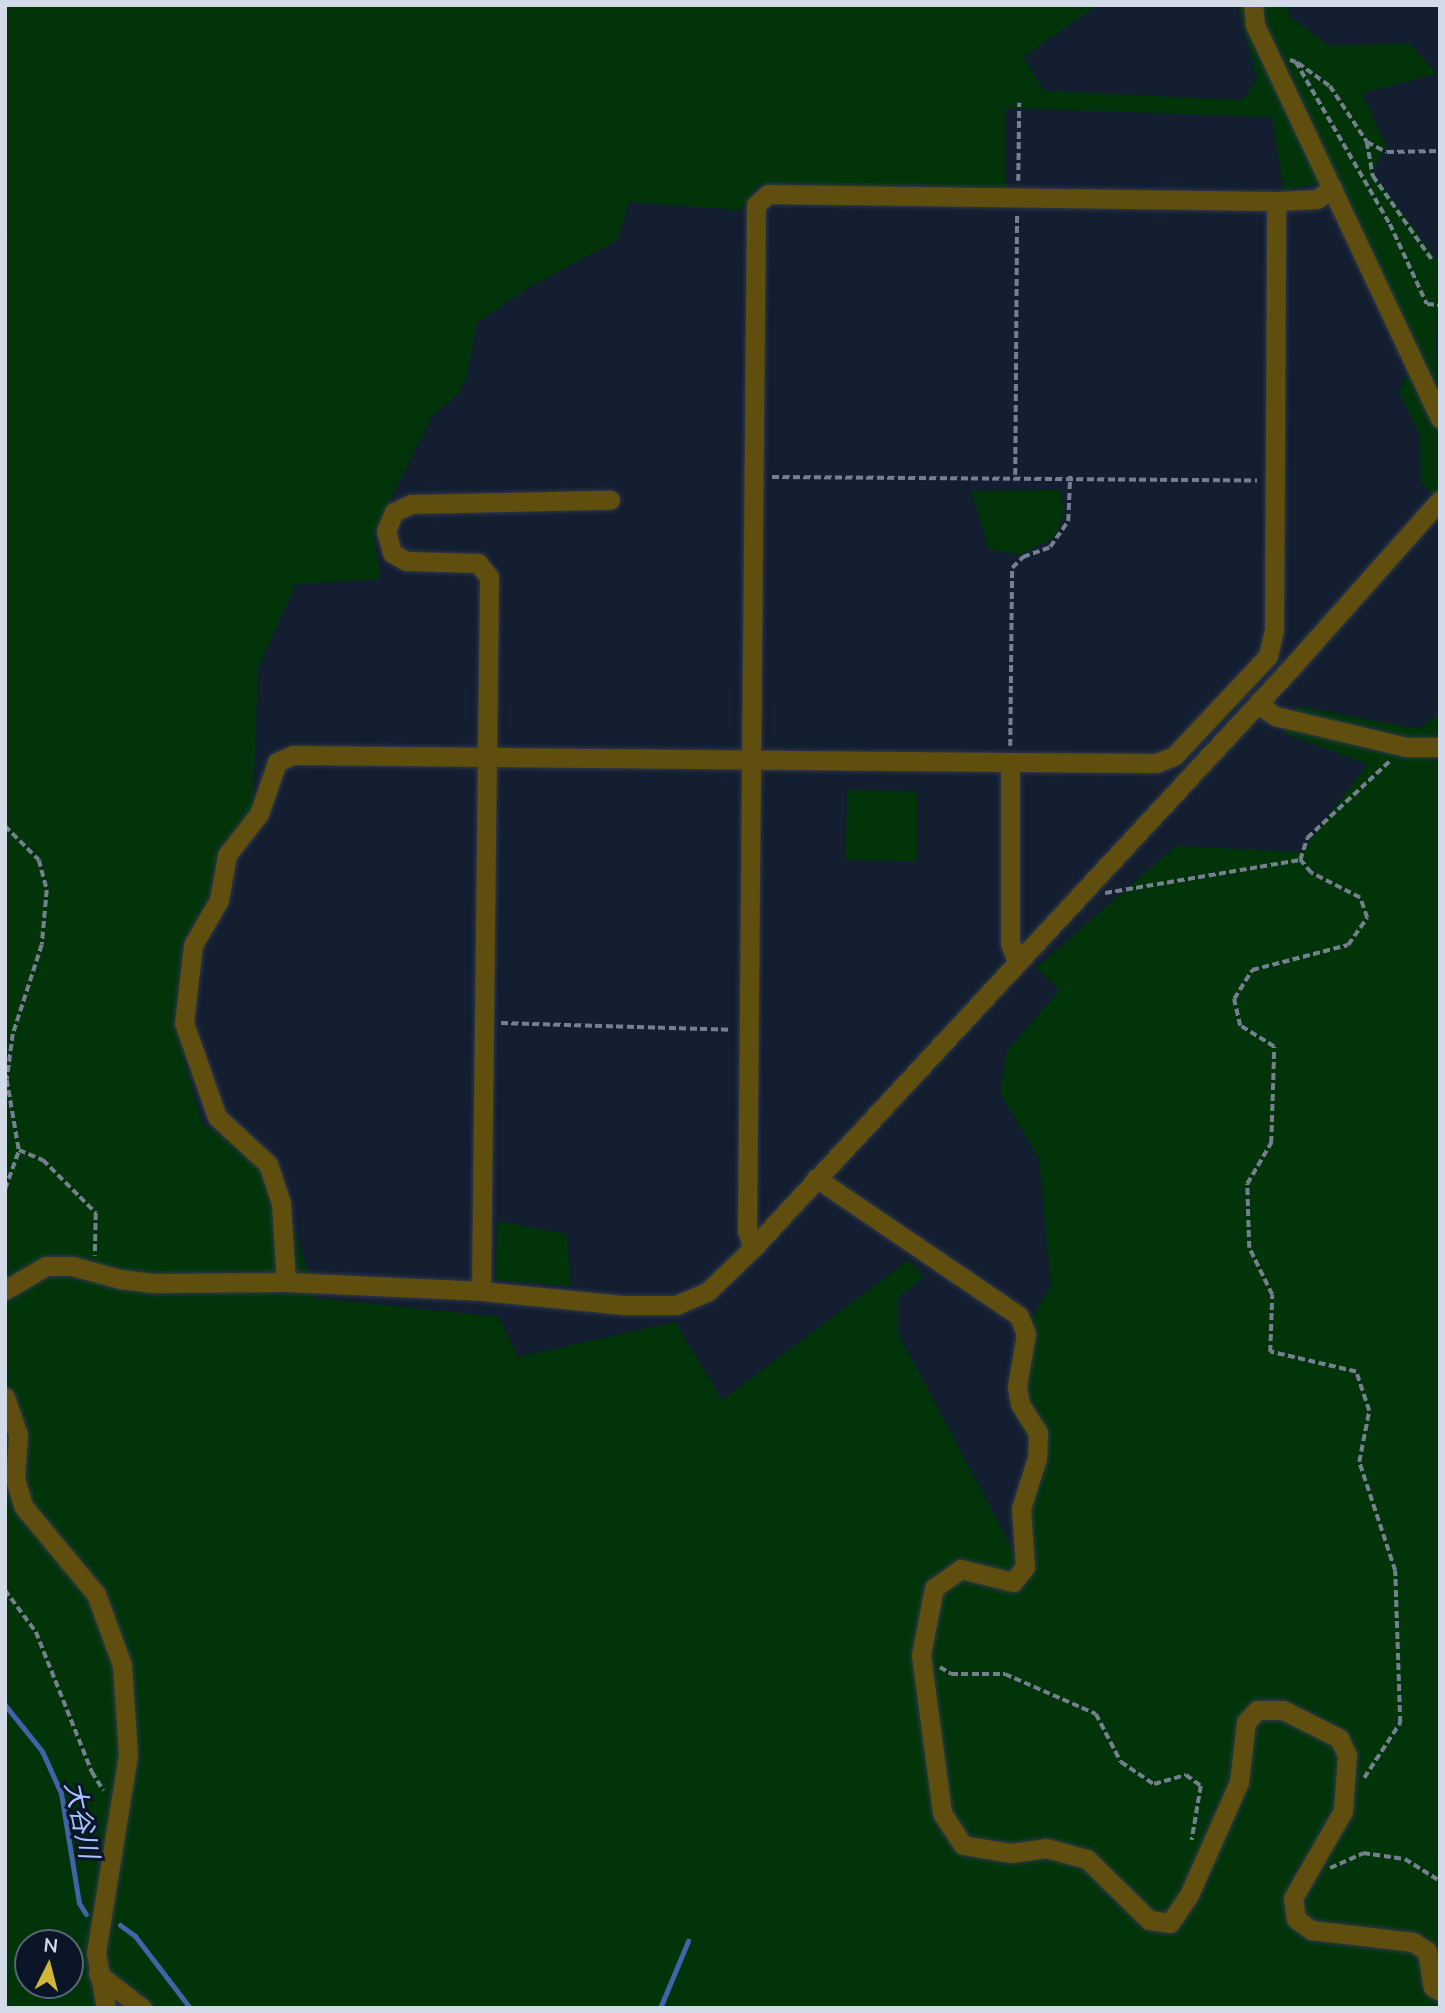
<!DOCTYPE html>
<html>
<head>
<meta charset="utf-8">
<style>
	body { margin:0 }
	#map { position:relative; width:1445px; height:2013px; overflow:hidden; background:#131e31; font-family:Mulish,"Noto Sans JP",sans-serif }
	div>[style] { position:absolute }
	.green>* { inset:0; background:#013509; transform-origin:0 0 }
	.stream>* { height:5px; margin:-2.5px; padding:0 2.5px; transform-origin:2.5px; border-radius:2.5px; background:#4163aa }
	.path>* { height:3.5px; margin-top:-1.75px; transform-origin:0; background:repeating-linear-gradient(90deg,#767f8f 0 7px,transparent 0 10.5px) }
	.roads { filter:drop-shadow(0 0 2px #2e384b) drop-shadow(0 0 2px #2e384b) }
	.minor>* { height:19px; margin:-9.5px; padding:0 9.5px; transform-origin:9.5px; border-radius:9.5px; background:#5f4e0e }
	span { translate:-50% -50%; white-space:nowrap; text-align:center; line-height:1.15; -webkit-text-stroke:6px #0a1527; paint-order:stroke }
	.water-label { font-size:26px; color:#a6c4ff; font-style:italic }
	.frame { position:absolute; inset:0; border:7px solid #d3dbe8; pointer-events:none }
	.north { position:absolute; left:14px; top:1929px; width:70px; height:70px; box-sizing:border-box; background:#0a1527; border:2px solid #5a6474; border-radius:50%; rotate:6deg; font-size:19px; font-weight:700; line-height:28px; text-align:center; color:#d3dbe8 }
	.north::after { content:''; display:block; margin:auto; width:24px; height:32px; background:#d1b736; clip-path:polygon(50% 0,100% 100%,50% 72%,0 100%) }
</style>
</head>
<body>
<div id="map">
	<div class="green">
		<div style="clip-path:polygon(evenodd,5px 5px,1098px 5px,1023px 57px,1044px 91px,1244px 100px,1257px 78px,1237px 5px,1288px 5px,1289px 16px,1330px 46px,1409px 43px,1437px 74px,1362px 93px,1386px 145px,1373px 173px,1440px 264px,1436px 341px,1440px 502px,1421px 483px,1420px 435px,1399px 391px,1417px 354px,1337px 179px,1284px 191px,1272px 117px,1006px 108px,1005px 187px,758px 185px,743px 210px,629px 202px,617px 240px,528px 288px,477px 323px,466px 379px,457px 395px,432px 416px,374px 533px,381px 579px,296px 584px,258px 668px,253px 809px,217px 855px,207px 907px,182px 942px,175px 1025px,202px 1124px,276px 1168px,316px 1298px,499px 1317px,518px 1357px,675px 1322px,722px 1400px,909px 1260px,924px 1277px,898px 1298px,898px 1333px,1015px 1554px,1034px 1448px,1011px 1410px,1019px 1339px,1051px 1286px,1039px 1158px,1000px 1093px,1007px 1051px,1060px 990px,1036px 968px,1176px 846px,1301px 852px,1368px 764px,1283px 733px,1298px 706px,1419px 729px,1440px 713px,1440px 2008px,5px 2008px,5px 5px,28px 1943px,70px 1943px,70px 1985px,28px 1985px,28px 1943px)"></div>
		<div style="clip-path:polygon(1061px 490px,1064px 515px,1054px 538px,1019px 555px,989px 549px,971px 491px)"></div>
		<div style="left:847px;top:790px;width:71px;height:70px;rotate:1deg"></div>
		<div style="clip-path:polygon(497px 1221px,566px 1234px,571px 1286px,496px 1280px)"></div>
	</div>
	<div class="stream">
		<div style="left:5px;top:1705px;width:59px;rotate:51.2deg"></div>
		<div style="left:42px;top:1751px;width:46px;rotate:65.7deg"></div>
		<div style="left:61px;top:1793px;width:111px;rotate:80.7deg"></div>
		<div style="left:79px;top:1903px;width:13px;rotate:58deg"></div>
		<div style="left:120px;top:1925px;width:19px;rotate:36deg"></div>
		<div style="left:135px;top:1936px;width:91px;rotate:52.6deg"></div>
		<div style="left:660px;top:2008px;width:73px;rotate:-67.3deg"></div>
	</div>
	<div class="path">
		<div style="left:1290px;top:60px;width:6px;rotate:18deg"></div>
		<div style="left:1296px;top:62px;width:187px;rotate:59.9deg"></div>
		<div style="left:1390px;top:224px;width:88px;rotate:65.2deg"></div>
		<div style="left:1427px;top:304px;width:13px;rotate:4deg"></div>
		<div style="left:1298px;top:63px;width:39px;rotate:36deg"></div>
		<div style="left:1330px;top:86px;width:67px;rotate:56.5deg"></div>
		<div style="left:1367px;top:142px;width:22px;rotate:27deg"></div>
		<div style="left:1387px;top:152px;width:53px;rotate:-1.1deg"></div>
		<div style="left:1367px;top:142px;width:35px;rotate:80deg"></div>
		<div style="left:1373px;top:176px;width:104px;rotate:54.8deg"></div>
		<div style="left:1018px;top:181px;width:78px;rotate:-89.3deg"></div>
		<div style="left:5px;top:239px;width:1px;rotate:-45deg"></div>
		<div style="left:1015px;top:475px;width:261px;rotate:-89.6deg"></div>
		<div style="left:772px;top:477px;width:485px;rotate:0.4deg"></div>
		<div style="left:1010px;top:746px;width:178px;rotate:-89.4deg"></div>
		<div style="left:1012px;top:568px;width:16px;rotate:-45deg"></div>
		<div style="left:1023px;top:557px;width:29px;rotate:-20deg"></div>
		<div style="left:1050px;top:547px;width:32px;rotate:-55deg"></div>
		<div style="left:1068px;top:521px;width:45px;rotate:-87.5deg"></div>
		<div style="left:5px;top:826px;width:48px;rotate:45deg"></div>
		<div style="left:39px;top:860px;width:31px;rotate:75deg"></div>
		<div style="left:47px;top:890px;width:55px;rotate:95.2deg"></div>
		<div style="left:42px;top:945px;width:94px;rotate:108deg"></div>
		<div style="left:13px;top:1034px;width:46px;rotate:97.4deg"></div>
		<div style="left:7px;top:1080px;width:71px;rotate:80.3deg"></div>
		<div style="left:19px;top:1150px;width:26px;rotate:23deg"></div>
		<div style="left:43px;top:1160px;width:75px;rotate:45deg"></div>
		<div style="left:96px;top:1213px;width:43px;rotate:91.3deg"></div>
		<div style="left:1105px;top:893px;width:198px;rotate:-9.6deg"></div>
		<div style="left:501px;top:1023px;width:230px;rotate:1.7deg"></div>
		<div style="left:5px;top:1189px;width:41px;rotate:-70.3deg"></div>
		<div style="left:5px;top:1590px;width:52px;rotate:53.6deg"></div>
		<div style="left:36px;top:1632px;width:151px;rotate:68.2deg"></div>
		<div style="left:92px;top:1772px;width:22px;rotate:58deg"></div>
		<div style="left:940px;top:1667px;width:13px;rotate:32deg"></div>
		<div style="left:951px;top:1674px;width:54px"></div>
		<div style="left:1005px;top:1674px;width:99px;rotate:23.7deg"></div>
		<div style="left:1096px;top:1714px;width:54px;rotate:62.5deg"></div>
		<div style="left:1121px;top:1762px;width:40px;rotate:34deg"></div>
		<div style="left:1154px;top:1784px;width:33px;rotate:-16deg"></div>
		<div style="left:1186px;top:1775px;width:19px;rotate:36deg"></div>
		<div style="left:1201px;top:1786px;width:55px;rotate:99.5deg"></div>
		<div style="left:1364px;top:1778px;width:66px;rotate:-56.8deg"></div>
		<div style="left:1400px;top:1723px;width:152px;rotate:-91.9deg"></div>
		<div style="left:1395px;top:1571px;width:115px;rotate:-108.3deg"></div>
		<div style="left:1359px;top:1462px;width:52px;rotate:-78.9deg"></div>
		<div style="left:1369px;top:1411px;width:41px;rotate:-108.4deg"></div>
		<div style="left:1356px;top:1372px;width:88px;rotate:-166.9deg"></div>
		<div style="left:1270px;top:1352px;width:57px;rotate:-88deg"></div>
		<div style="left:1272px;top:1295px;width:52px;rotate:-116.1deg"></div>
		<div style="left:1249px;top:1248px;width:64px;rotate:-91.8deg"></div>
		<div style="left:1247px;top:1184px;width:48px;rotate:-59.7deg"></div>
		<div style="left:1271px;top:1143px;width:96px;rotate:-88.2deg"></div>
		<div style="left:1274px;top:1047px;width:40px;rotate:-148deg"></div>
		<div style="left:1240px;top:1026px;width:28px;rotate:-103deg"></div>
		<div style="left:1234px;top:999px;width:34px;rotate:-58deg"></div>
		<div style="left:1252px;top:970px;width:99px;rotate:-14.6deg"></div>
		<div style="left:1348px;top:945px;width:33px;rotate:-55deg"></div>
		<div style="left:1367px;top:918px;width:21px;rotate:-109deg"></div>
		<div style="left:1360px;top:898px;width:55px;rotate:-153deg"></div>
		<div style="left:1311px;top:873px;width:17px;rotate:-130deg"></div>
		<div style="left:1300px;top:860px;width:23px;rotate:-72deg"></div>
		<div style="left:1307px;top:838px;width:115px;rotate:-42.9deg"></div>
		<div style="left:1330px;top:1868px;width:36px;rotate:-24deg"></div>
		<div style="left:1363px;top:1853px;width:42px;rotate:8.1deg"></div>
		<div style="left:1405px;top:1859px;width:41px;rotate:32.2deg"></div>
	</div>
	<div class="roads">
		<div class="minor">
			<div style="left:1253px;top:5px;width:20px;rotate:84deg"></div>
			<div style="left:1255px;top:25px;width:435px;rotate:64.8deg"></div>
			<div style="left:1258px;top:704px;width:21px;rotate:35deg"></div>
			<div style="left:1275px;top:716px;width:135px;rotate:13.3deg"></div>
			<div style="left:1406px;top:747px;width:34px"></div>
			<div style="left:1010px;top:762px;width:181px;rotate:90deg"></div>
			<div style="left:1010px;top:943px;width:20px;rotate:70deg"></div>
			<div style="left:816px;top:1178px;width:245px;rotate:34.2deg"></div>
			<div style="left:1019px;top:1316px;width:19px;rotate:69deg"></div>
			<div style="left:1026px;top:1334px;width:53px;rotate:99.8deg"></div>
			<div style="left:1017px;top:1386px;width:18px;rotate:81deg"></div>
			<div style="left:1020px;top:1404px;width:34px;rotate:58deg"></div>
			<div style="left:1038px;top:1433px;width:25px;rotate:92deg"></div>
			<div style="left:1037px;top:1458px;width:52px;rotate:107.7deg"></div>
			<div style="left:1021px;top:1508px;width:59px;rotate:86.1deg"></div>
			<div style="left:1025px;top:1567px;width:19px;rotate:129deg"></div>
			<div style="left:1013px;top:1582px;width:54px;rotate:-166deg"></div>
			<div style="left:961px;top:1569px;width:33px;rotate:145deg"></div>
			<div style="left:934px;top:1588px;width:68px;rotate:101deg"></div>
			<div style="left:921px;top:1655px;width:159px;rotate:82.4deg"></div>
			<div style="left:942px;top:1813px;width:38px;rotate:57deg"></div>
			<div style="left:963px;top:1845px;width:49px;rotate:9.5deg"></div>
			<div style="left:1011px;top:1853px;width:35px;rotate:-8deg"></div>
			<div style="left:1046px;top:1848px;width:42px;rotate:15deg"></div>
			<div style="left:1087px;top:1859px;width:87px;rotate:44.5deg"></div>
			<div style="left:1149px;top:1920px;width:21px;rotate:8deg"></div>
			<div style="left:1170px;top:1923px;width:34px;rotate:-56deg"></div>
			<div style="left:1189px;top:1895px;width:124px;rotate:-66.1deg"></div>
			<div style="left:1239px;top:1782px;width:60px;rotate:-83.3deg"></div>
			<div style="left:1246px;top:1722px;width:16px;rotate:-47deg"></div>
			<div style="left:1257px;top:1710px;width:26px"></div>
			<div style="left:1283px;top:1710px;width:63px;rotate:26.6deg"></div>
			<div style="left:1339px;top:1738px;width:19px;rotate:65deg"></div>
			<div style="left:1347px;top:1755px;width:56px;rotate:94.1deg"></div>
			<div style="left:1343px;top:1811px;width:100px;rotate:119.9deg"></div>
			<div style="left:1293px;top:1898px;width:21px;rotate:82deg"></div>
			<div style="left:1296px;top:1919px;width:19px;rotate:36deg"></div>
			<div style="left:1311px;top:1930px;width:103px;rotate:6.7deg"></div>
			<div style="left:1413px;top:1942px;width:17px;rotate:33deg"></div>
			<div style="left:1427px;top:1951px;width:36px;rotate:81deg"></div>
			<div style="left:1433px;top:1987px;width:8px;rotate:30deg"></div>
			<div style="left:753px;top:1248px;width:18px;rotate:-109deg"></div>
			<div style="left:747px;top:1231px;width:1026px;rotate:-89.5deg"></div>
			<div style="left:756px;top:205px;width:16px;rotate:-43deg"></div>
			<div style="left:768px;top:194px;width:508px;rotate:0.79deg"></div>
			<div style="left:1276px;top:201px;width:41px;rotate:-2.8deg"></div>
			<div style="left:1317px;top:199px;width:19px;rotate:-36deg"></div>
			<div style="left:286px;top:1282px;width:79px;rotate:-93.6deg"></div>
			<div style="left:281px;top:1203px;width:41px;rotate:-108.4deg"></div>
			<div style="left:268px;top:1164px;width:69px;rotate:-137.3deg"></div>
			<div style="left:217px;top:1117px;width:100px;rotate:-109.3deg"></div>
			<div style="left:184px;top:1023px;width:79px;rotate:-83.4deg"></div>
			<div style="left:193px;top:945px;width:52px;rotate:-60deg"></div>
			<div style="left:219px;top:900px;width:46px;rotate:-79.9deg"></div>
			<div style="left:227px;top:855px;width:52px;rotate:-52deg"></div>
			<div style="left:259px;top:814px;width:55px;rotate:-70.9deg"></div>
			<div style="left:277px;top:762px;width:17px;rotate:-24deg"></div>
			<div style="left:293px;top:755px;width:717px;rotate:0.56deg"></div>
			<div style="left:1010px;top:762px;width:146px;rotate:0.4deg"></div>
			<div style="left:1156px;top:763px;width:19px;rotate:-21deg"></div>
			<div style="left:1174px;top:756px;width:137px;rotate:-46.8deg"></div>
			<div style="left:1268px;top:656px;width:26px;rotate:-77deg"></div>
			<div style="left:1274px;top:631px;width:430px;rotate:-89.7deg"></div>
			<div style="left:5px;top:1290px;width:48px;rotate:-30.3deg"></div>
			<div style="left:46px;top:1266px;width:26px"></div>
			<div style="left:72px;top:1266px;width:50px;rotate:15.2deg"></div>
			<div style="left:120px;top:1279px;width:35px;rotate:7deg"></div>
			<div style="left:155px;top:1283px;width:131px;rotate:-0.4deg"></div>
			<div style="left:286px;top:1282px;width:195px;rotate:2.6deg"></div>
			<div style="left:481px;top:1291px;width:143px;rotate:5.6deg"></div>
			<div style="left:623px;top:1305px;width:53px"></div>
			<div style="left:676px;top:1305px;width:34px;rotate:-23deg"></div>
			<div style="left:707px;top:1292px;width:64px;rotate:-43.7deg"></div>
			<div style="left:753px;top:1248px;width:788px;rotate:-47.16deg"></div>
			<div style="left:1289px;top:670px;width:227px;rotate:-48.4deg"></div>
			<div style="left:481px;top:1291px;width:714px;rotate:-89.36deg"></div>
			<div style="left:489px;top:577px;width:18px;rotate:-128deg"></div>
			<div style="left:478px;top:563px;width:72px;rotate:-178.4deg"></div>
			<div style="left:406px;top:561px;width:16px;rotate:-150deg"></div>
			<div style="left:392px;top:553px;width:23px;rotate:-105deg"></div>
			<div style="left:386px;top:531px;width:21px;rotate:-67deg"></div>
			<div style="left:394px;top:512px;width:19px;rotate:-25deg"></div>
			<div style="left:411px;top:504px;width:199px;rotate:-1.2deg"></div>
			<div style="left:5px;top:1397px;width:39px;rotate:71deg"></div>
			<div style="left:18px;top:1434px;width:45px;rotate:93.8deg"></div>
			<div style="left:15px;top:1479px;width:28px;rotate:73deg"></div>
			<div style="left:23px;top:1506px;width:114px;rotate:50.3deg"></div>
			<div style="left:96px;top:1594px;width:76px;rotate:69.9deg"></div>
			<div style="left:122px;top:1665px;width:90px;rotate:86.2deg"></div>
			<div style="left:128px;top:1755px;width:201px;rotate:99.2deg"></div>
			<div style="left:96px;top:1953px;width:56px;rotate:79.7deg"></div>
			<div style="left:98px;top:1974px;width:56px;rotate:37.7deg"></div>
		</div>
	</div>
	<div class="water-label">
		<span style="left:82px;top:1820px;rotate:78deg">大谷川</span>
	</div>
	<div class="frame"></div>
	<div class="north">N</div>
</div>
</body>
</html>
